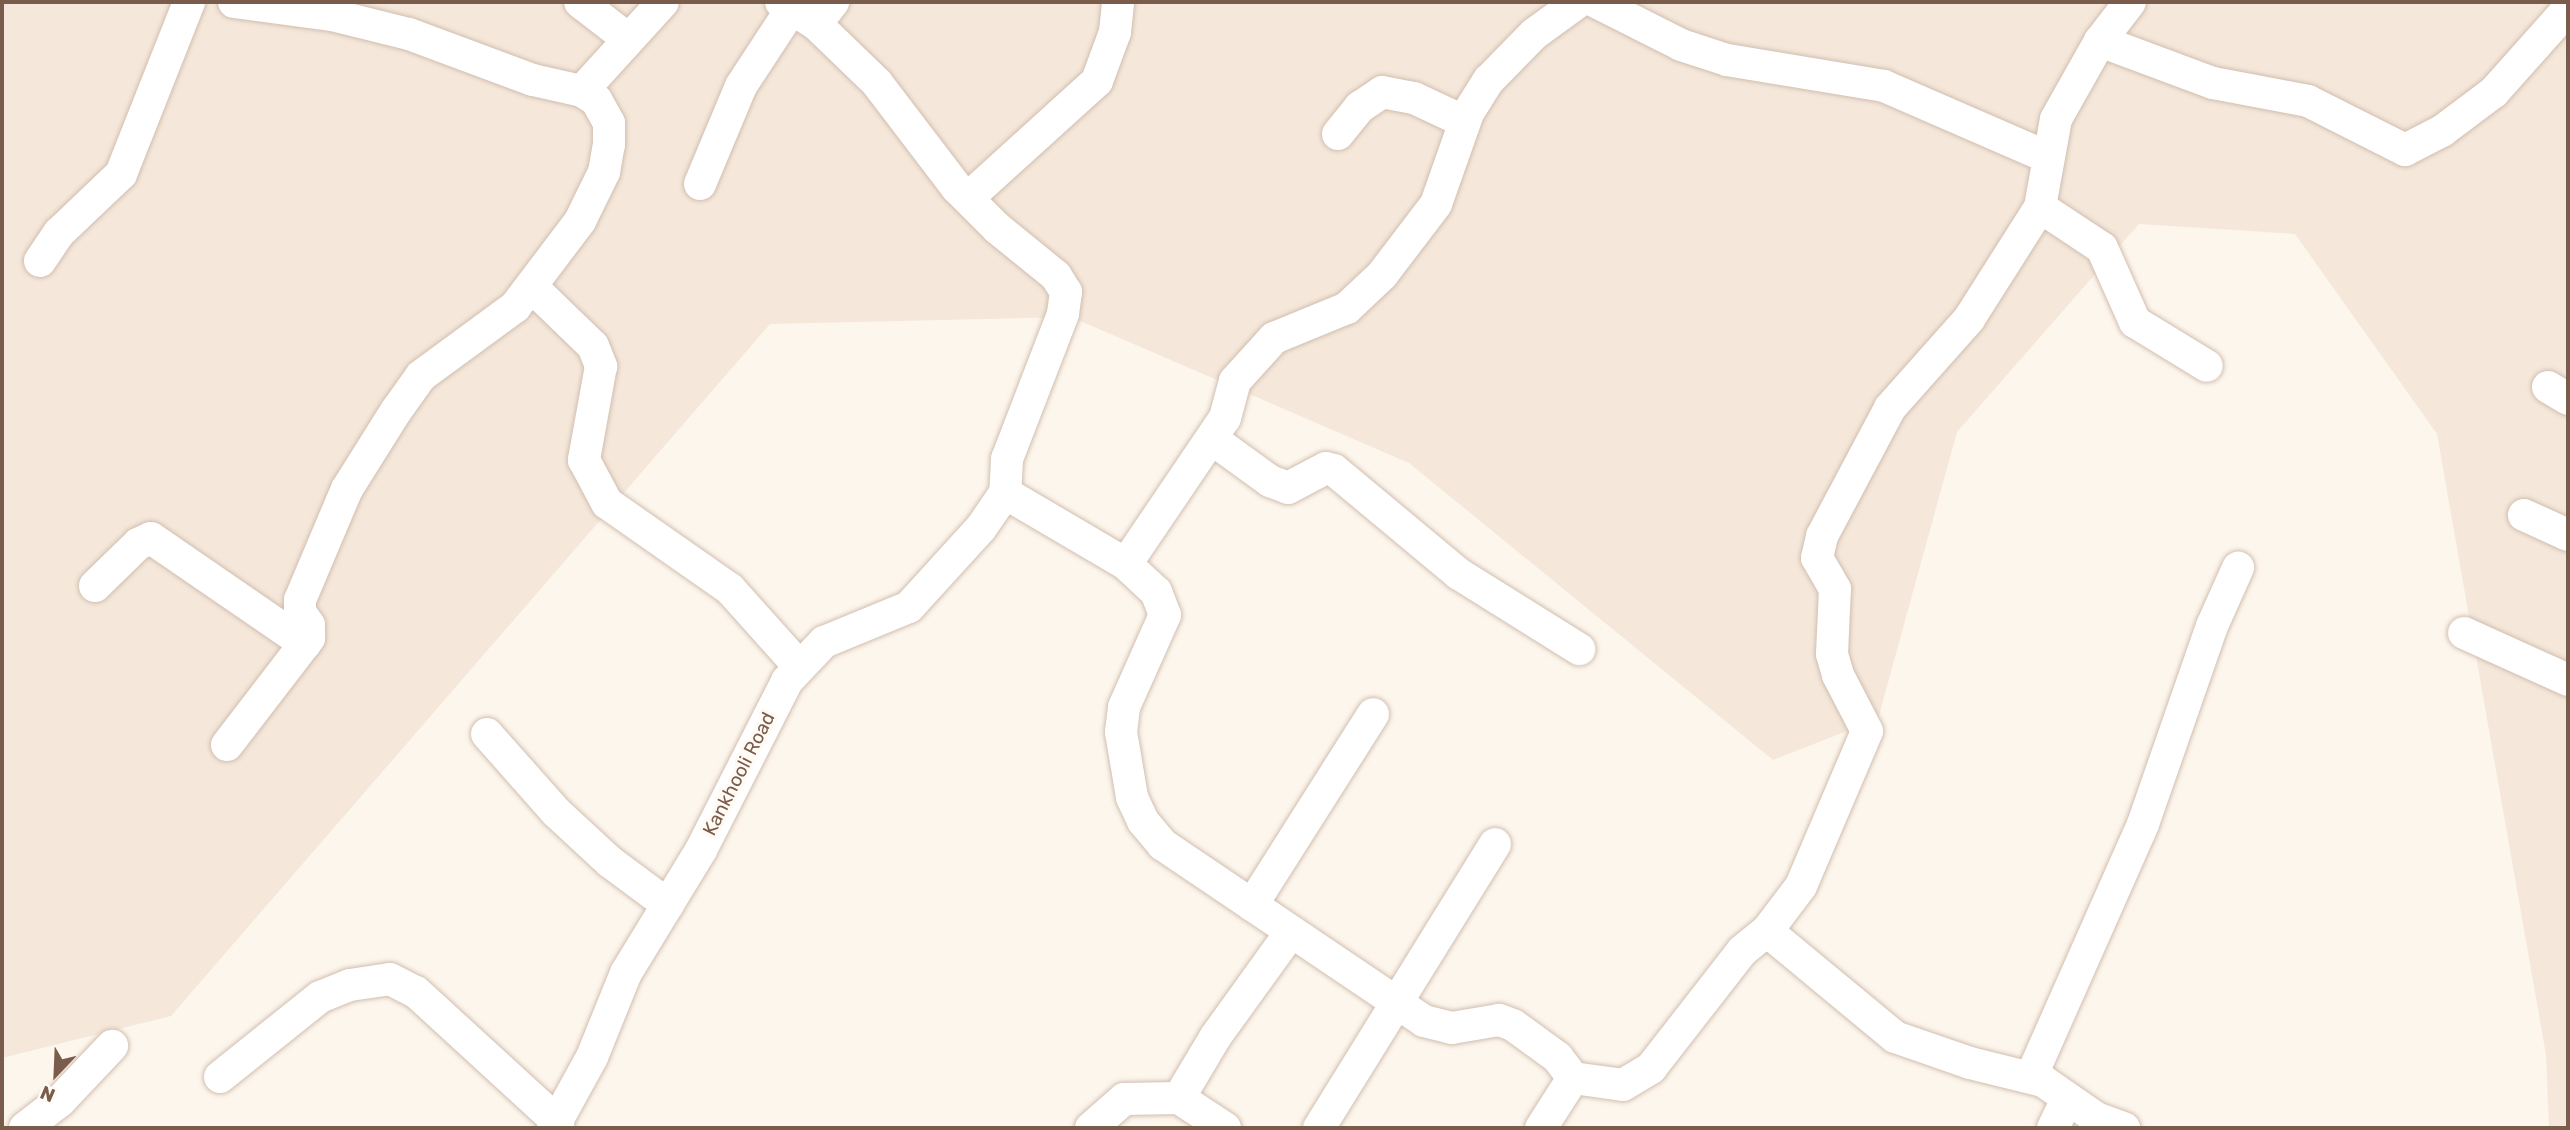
<!DOCTYPE html>
<html>
<head>
<meta charset="utf-8">
<style>
	body { margin:0 }
	#map { position:relative; width:2570px; height:1130px; overflow:hidden; background:#fdf6ec; font-family:Rubik,sans-serif }
	div>[style] { position:absolute }
	.residential>* { inset:0; background:#f5e8da }
	.roads { filter:drop-shadow(0 0 2px #d1beb0) drop-shadow(0 0 2px #d1beb0) }
	.minor>* { height:32px; margin:-16px; padding:0 16px; transform-origin:16px; border-radius:16px; background:#fff }
	span { translate:-50% -50%; white-space:nowrap; text-align:center; line-height:1.15; -webkit-text-stroke:7px #fffaf3; paint-order:stroke }
	.street-label { font-size:19px; color:#7a5c4d }
	.frame { position:absolute; inset:0; border:4px solid #7a5c4d; pointer-events:none }
	.north { position:absolute; left:21px; top:1039px; width:70px; height:70px; -webkit-text-stroke:5px #fffaf3; paint-order:stroke; rotate:203deg; font-size:19px; font-weight:700; line-height:28px; text-align:center; color:#7a5c4d }
	.north::after { content:''; display:block; margin:auto; width:24px; height:32px; background:#7a5c4d; clip-path:polygon(50% 0,100% 100%,50% 72%,0 100%) }
</style>
</head>
<body>
<div id="map">
	<div class="residential">
		<div style="clip-path:polygon(2px 2px,2568px 2px,2568px 1128px,2549px 1128px,2546px 1055px,2437px 434px,2295px 234px,2139px 224px,1957px 432px,1878px 719px,1773px 760px,1409px 463px,1071px 317px,770px 324px,171px 1016px,2px 1058px)"></div>
	</div>
	<div class="roads">
		<div class="minor">
			<div style="left:234px;top:2px;width:99px;rotate:7.6deg"></div>
			<div style="left:332px;top:15px;width:79px;rotate:13.9deg"></div>
			<div style="left:409px;top:34px;width:132px;rotate:20.4deg"></div>
			<div style="left:533px;top:80px;width:50px;rotate:12.7deg"></div>
			<div style="left:582px;top:91px;width:120px;rotate:-47.7deg"></div>
			<div style="left:580px;top:2px;width:61px;rotate:37.6deg"></div>
			<div style="left:781px;top:2px;width:41px;rotate:32.2deg"></div>
			<div style="left:816px;top:24px;width:85px;rotate:44deg"></div>
			<div style="left:877px;top:83px;width:132px;rotate:52.7deg"></div>
			<div style="left:957px;top:188px;width:57px;rotate:45deg"></div>
			<div style="left:997px;top:228px;width:76px;rotate:39.1deg"></div>
			<div style="left:1056px;top:276px;width:19px;rotate:58deg"></div>
			<div style="left:1066px;top:292px;width:22px;rotate:98deg"></div>
			<div style="left:1063px;top:314px;width:155px;rotate:111.1deg"></div>
			<div style="left:1007px;top:459px;width:34px;rotate:93deg"></div>
			<div style="left:1596px;top:2px;width:95px;rotate:26.8deg"></div>
			<div style="left:1681px;top:45px;width:48px;rotate:18.1deg"></div>
			<div style="left:1727px;top:60px;width:159px;rotate:9.4deg"></div>
			<div style="left:1884px;top:86px;width:178px;rotate:23.5deg"></div>
			<div style="left:816px;top:24px;width:28px;rotate:-52deg"></div>
			<div style="left:2100px;top:41px;width:121px;rotate:20.4deg"></div>
			<div style="left:2213px;top:83px;width:97px;rotate:10.7deg"></div>
			<div style="left:2308px;top:101px;width:109px;rotate:26.8deg"></div>
			<div style="left:2405px;top:150px;width:42px;rotate:-27.2deg"></div>
			<div style="left:2442px;top:131px;width:65px;rotate:-36.9deg"></div>
			<div style="left:2494px;top:92px;width:111px;rotate:-48.3deg"></div>
			<div style="left:1338px;top:134px;width:35px;rotate:-51deg"></div>
			<div style="left:1360px;top:107px;width:27px;rotate:-34deg"></div>
			<div style="left:1382px;top:92px;width:33px;rotate:11deg"></div>
			<div style="left:1414px;top:98px;width:56px;rotate:25.2deg"></div>
			<div style="left:700px;top:184px;width:106px;rotate:-67.3deg"></div>
			<div style="left:741px;top:86px;width:93px;rotate:-56.8deg"></div>
			<div style="left:968px;top:198px;width:174px;rotate:-42.2deg"></div>
			<div style="left:1097px;top:81px;width:52px;rotate:-69.8deg"></div>
			<div style="left:1115px;top:32px;width:30px;rotate:-84deg"></div>
			<div style="left:2040px;top:207px;width:74px;rotate:33.5deg"></div>
			<div style="left:2102px;top:248px;width:81px;rotate:66deg"></div>
			<div style="left:2135px;top:322px;width:84px;rotate:31.4deg"></div>
			<div style="left:40px;top:261px;width:34px;rotate:-56deg"></div>
			<div style="left:59px;top:233px;width:86px;rotate:-43.6deg"></div>
			<div style="left:121px;top:174px;width:185px;rotate:-68.4deg"></div>
			<div style="left:533px;top:288px;width:83px;rotate:44deg"></div>
			<div style="left:593px;top:346px;width:22px;rotate:68deg"></div>
			<div style="left:601px;top:366px;width:96px;rotate:100.3deg"></div>
			<div style="left:584px;top:460px;width:49px;rotate:61.9deg"></div>
			<div style="left:607px;top:503px;width:150px;rotate:35deg"></div>
			<div style="left:730px;top:589px;width:102px;rotate:48.2deg"></div>
			<div style="left:2548px;top:387px;width:23px;rotate:31deg"></div>
			<div style="left:1212px;top:439px;width:72px;rotate:35.9deg"></div>
			<div style="left:1270px;top:481px;width:19px;rotate:21deg"></div>
			<div style="left:1288px;top:488px;width:43px;rotate:-27.8deg"></div>
			<div style="left:1326px;top:468px;width:8px;rotate:14deg"></div>
			<div style="left:1334px;top:470px;width:163px;rotate:39.8deg"></div>
			<div style="left:1459px;top:574px;width:142px;rotate:32deg"></div>
			<div style="left:1005px;top:493px;width:140px;rotate:30.4deg"></div>
			<div style="left:2524px;top:515px;width:48px;rotate:24.4deg"></div>
			<div style="left:95px;top:586px;width:60px;rotate:-44.3deg"></div>
			<div style="left:138px;top:544px;width:14px;rotate:-25deg"></div>
			<div style="left:151px;top:538px;width:187px;rotate:34.5deg"></div>
			<div style="left:2464px;top:633px;width:114px;rotate:24.3deg"></div>
			<div style="left:487px;top:734px;width:104px;rotate:48.5deg"></div>
			<div style="left:556px;top:812px;width:74px;rotate:42.8deg"></div>
			<div style="left:610px;top:862px;width:72px;rotate:36.6deg"></div>
			<div style="left:227px;top:745px;width:135px;rotate:-52.5deg"></div>
			<div style="left:309px;top:638px;width:13px;rotate:-90deg"></div>
			<div style="left:309px;top:625px;width:16px;rotate:-125deg"></div>
			<div style="left:300px;top:612px;width:12px;rotate:-90deg"></div>
			<div style="left:300px;top:600px;width:121px;rotate:-67.1deg"></div>
			<div style="left:347px;top:489px;width:92px;rotate:-57.9deg"></div>
			<div style="left:396px;top:411px;width:43px;rotate:-54.5deg"></div>
			<div style="left:421px;top:376px;width:117px;rotate:-36.3deg"></div>
			<div style="left:515px;top:307px;width:108px;rotate:-52.9deg"></div>
			<div style="left:580px;top:221px;width:55px;rotate:-63.9deg"></div>
			<div style="left:604px;top:172px;width:27px;rotate:-80deg"></div>
			<div style="left:609px;top:145px;width:22px;rotate:-90deg"></div>
			<div style="left:609px;top:123px;width:26px;rotate:-119deg"></div>
			<div style="left:596px;top:100px;width:17px;rotate:-147deg"></div>
			<div style="left:1252px;top:905px;width:226px;rotate:-57.6deg"></div>
			<div style="left:1767px;top:931px;width:166px;rotate:39.6deg"></div>
			<div style="left:1895px;top:1037px;width:79px;rotate:19.1deg"></div>
			<div style="left:1970px;top:1063px;width:75px;rotate:13.9deg"></div>
			<div style="left:2043px;top:1081px;width:65px;rotate:34.9deg"></div>
			<div style="left:2096px;top:1118px;width:30px;rotate:20deg"></div>
			<div style="left:220px;top:1077px;width:128px;rotate:-38.7deg"></div>
			<div style="left:320px;top:997px;width:32px;rotate:-22deg"></div>
			<div style="left:350px;top:985px;width:40px;rotate:-8.5deg"></div>
			<div style="left:390px;top:979px;width:29px;rotate:27deg"></div>
			<div style="left:416px;top:992px;width:193px;rotate:42.5deg"></div>
			<div style="left:2031px;top:1077px;width:277px;rotate:-66.1deg"></div>
			<div style="left:2143px;top:824px;width:210px;rotate:-70.8deg"></div>
			<div style="left:2212px;top:626px;width:64px;rotate:-65.9deg"></div>
			<div style="left:1573px;top:1078px;width:26px;rotate:-127deg"></div>
			<div style="left:1557px;top:1057px;width:54px;rotate:-144deg"></div>
			<div style="left:1513px;top:1025px;width:15px;rotate:-160deg"></div>
			<div style="left:1499px;top:1020px;width:48px;rotate:170.3deg"></div>
			<div style="left:1452px;top:1028px;width:29px;rotate:-166deg"></div>
			<div style="left:1424px;top:1021px;width:315px;rotate:-146deg"></div>
			<div style="left:1163px;top:845px;width:31px;rotate:-130deg"></div>
			<div style="left:1143px;top:821px;width:26px;rotate:-115deg"></div>
			<div style="left:1132px;top:797px;width:66px;rotate:-99.6deg"></div>
			<div style="left:1121px;top:732px;width:25px;rotate:-83deg"></div>
			<div style="left:1124px;top:707px;width:101px;rotate:-66deg"></div>
			<div style="left:1165px;top:615px;width:25px;rotate:-111deg"></div>
			<div style="left:1156px;top:592px;width:41px;rotate:-137deg"></div>
			<div style="left:1126px;top:564px;width:176px;rotate:-55.9deg"></div>
			<div style="left:1225px;top:418px;width:38px;rotate:-75deg"></div>
			<div style="left:1235px;top:381px;width:58px;rotate:-47.8deg"></div>
			<div style="left:1274px;top:338px;width:79px;rotate:-22.3deg"></div>
			<div style="left:1347px;top:308px;width:48px;rotate:-43.3deg"></div>
			<div style="left:1382px;top:275px;width:89px;rotate:-52.7deg"></div>
			<div style="left:1436px;top:204px;width:96px;rotate:-70.6deg"></div>
			<div style="left:1468px;top:113px;width:39px;rotate:-58deg"></div>
			<div style="left:1489px;top:80px;width:64px;rotate:-45.6deg"></div>
			<div style="left:1534px;top:34px;width:54px;rotate:-36deg"></div>
			<div style="left:1179px;top:1098px;width:72px;rotate:-59.2deg"></div>
			<div style="left:1216px;top:1036px;width:128px;rotate:-54.2deg"></div>
			<div style="left:25px;top:1128px;width:44px;rotate:-37.6deg"></div>
			<div style="left:60px;top:1101px;width:76px;rotate:-46.6deg"></div>
			<div style="left:553px;top:1128px;width:81px;rotate:-61.2deg"></div>
			<div style="left:592px;top:1057px;width:91px;rotate:-68deg"></div>
			<div style="left:626px;top:973px;width:144px;rotate:-58.6deg"></div>
			<div style="left:701px;top:850px;width:190px;rotate:-63deg"></div>
			<div style="left:787px;top:681px;width:54px;rotate:-46.5deg"></div>
			<div style="left:824px;top:642px;width:92px;rotate:-22.4deg"></div>
			<div style="left:909px;top:607px;width:107px;rotate:-47.7deg"></div>
			<div style="left:981px;top:528px;width:42px;rotate:-55.6deg"></div>
			<div style="left:1091px;top:1128px;width:44px;rotate:-41.3deg"></div>
			<div style="left:1124px;top:1099px;width:55px;rotate:-1deg"></div>
			<div style="left:1179px;top:1098px;width:55px;rotate:33.1deg"></div>
			<div style="left:1319px;top:1128px;width:334px;rotate:-58.2deg"></div>
			<div style="left:1541px;top:1128px;width:59px;rotate:-57.4deg"></div>
			<div style="left:1573px;top:1078px;width:50px;rotate:8deg"></div>
			<div style="left:1623px;top:1085px;width:33px;rotate:-31deg"></div>
			<div style="left:1651px;top:1068px;width:148px;rotate:-52.1deg"></div>
			<div style="left:1742px;top:951px;width:32px;rotate:-39deg"></div>
			<div style="left:1767px;top:931px;width:56px;rotate:-52.9deg"></div>
			<div style="left:1801px;top:886px;width:168px;rotate:-66.9deg"></div>
			<div style="left:1867px;top:731px;width:63px;rotate:-117.4deg"></div>
			<div style="left:1838px;top:675px;width:22px;rotate:-106deg"></div>
			<div style="left:1832px;top:654px;width:65px;rotate:-87.4deg"></div>
			<div style="left:1835px;top:589px;width:36px;rotate:-120deg"></div>
			<div style="left:1817px;top:558px;width:23px;rotate:-77deg"></div>
			<div style="left:1822px;top:536px;width:145px;rotate:-62deg"></div>
			<div style="left:1890px;top:408px;width:119px;rotate:-48.4deg"></div>
			<div style="left:1969px;top:319px;width:133px;rotate:-57.6deg"></div>
			<div style="left:2040px;top:207px;width:89px;rotate:-79.7deg"></div>
			<div style="left:2056px;top:119px;width:90px;rotate:-60.6deg"></div>
			<div style="left:2100px;top:41px;width:49px;rotate:-52.4deg"></div>
			<div style="left:2053px;top:1128px;width:30px;rotate:-64deg"></div>
		</div>
	</div>
	<div class="street-label">
		<span style="left:739px;top:774px;rotate:-63deg">Kankhooli Road</span>
	</div>
	<div class="frame"></div>
	<div class="north">N</div>
</div>
</body>
</html>
